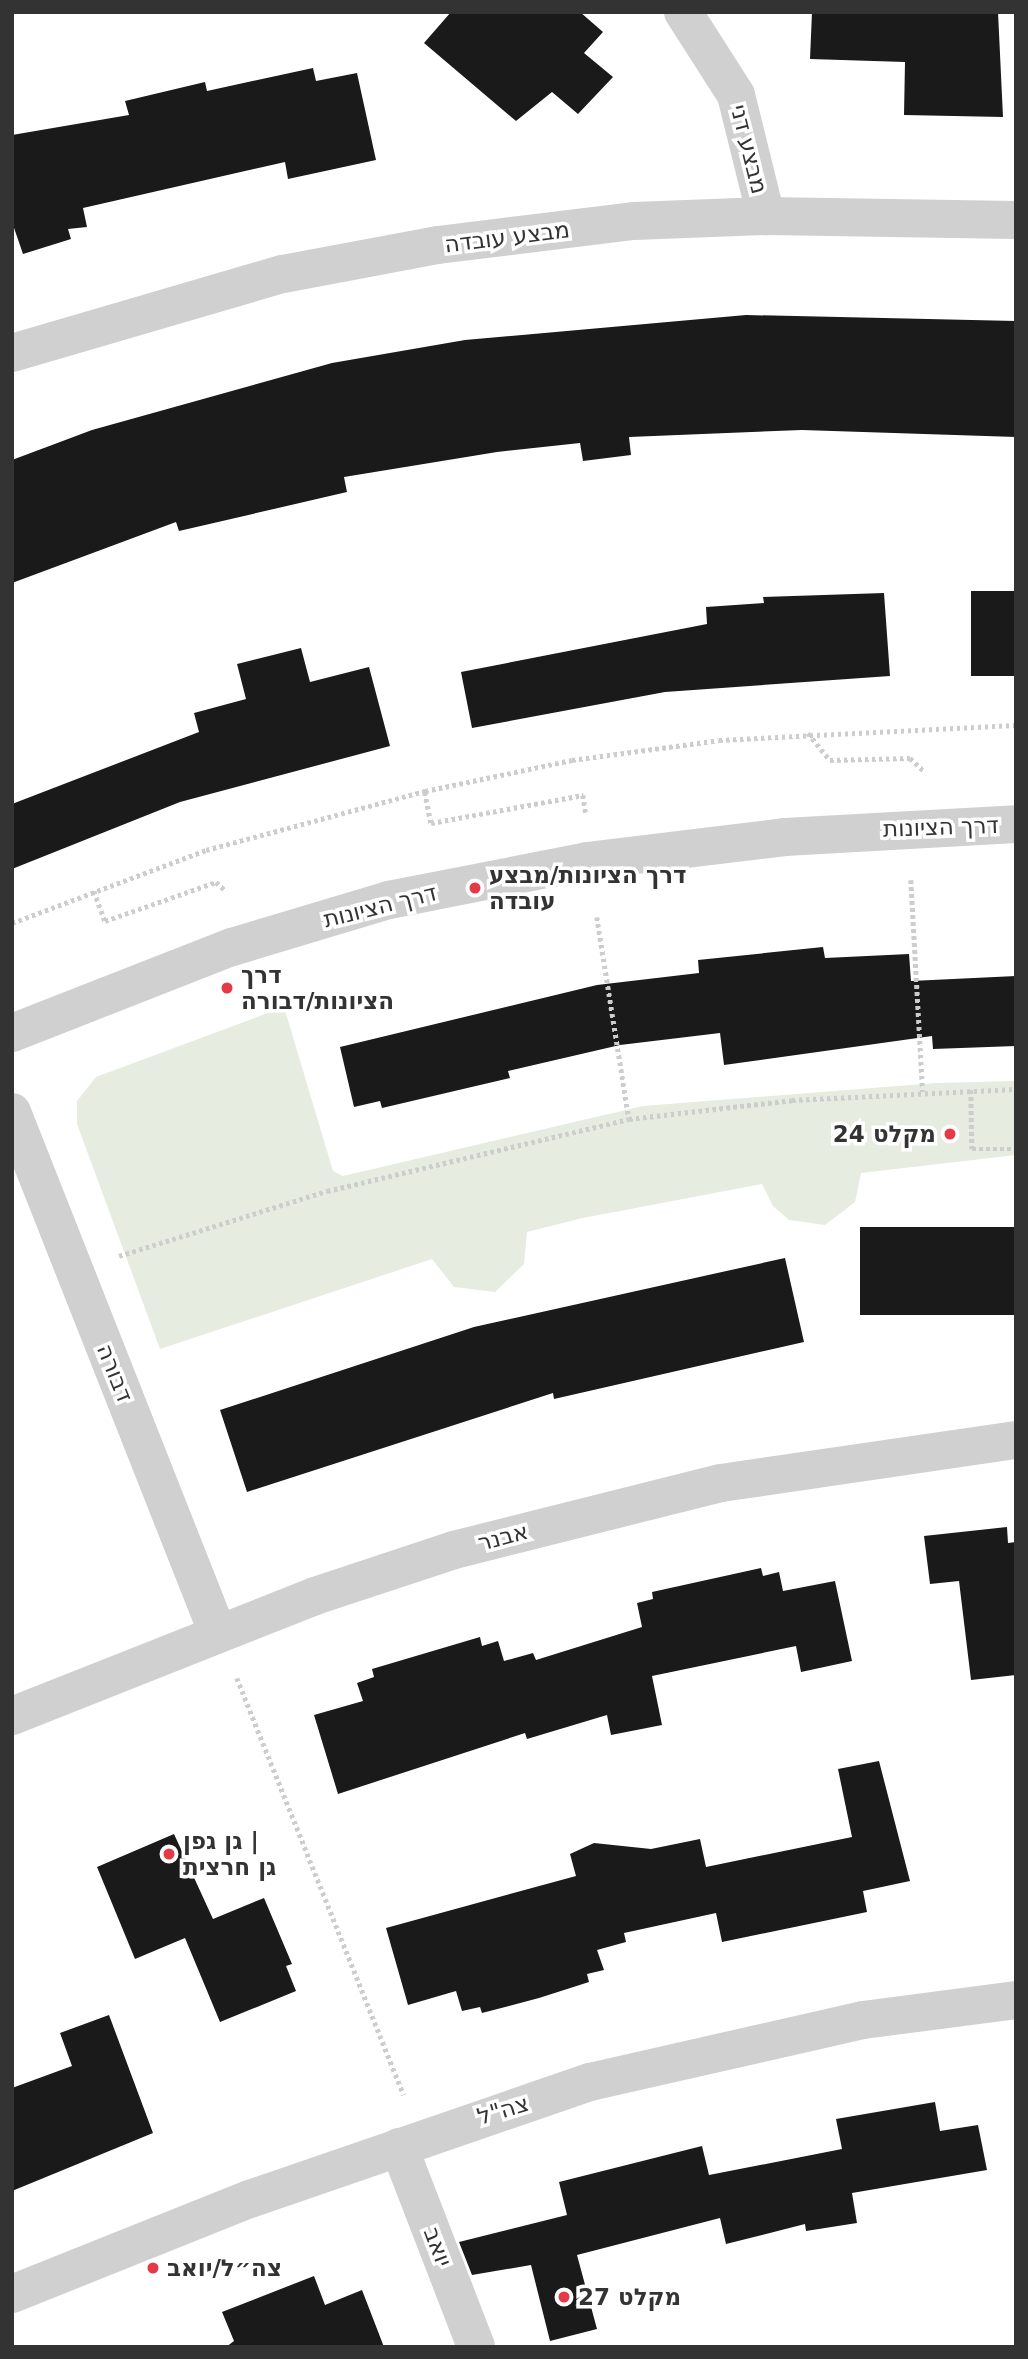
<!DOCTYPE html>
<html>
<head>
<meta charset="utf-8">
<style>
	body { margin:0 }
	#map { position:relative; width:1028px; height:2359px; overflow:hidden; background:#fff; font-family:"DejaVu Sans","Noto Sans Hebrew",sans-serif }
	div>[style] { position:absolute }
	.green>* { inset:0; background:#e6ecdf }
	.building>* { inset:0; background:#1a1a1a; transform-origin:0 0 }
	.path>* { height:4.5px; margin-top:-2.25px; transform-origin:0; background:repeating-linear-gradient(90deg,#cdcdcd 0 3.5px,transparent 0 7px) }
	.minor>* { height:38px; margin:-19px; padding:0 19px; transform-origin:19px; border-radius:19px; background:#d0d0d0 }
	.dots>* { width:19px; height:19px; translate:-50% -50%; box-sizing:border-box; border:4px solid #fff; border-radius:50% }
	span { translate:-50% -50%; white-space:nowrap; text-align:center; line-height:1.15; -webkit-text-stroke:7px #fff; paint-order:stroke }
	.street-label { font-size:23px; color:#333 }
	.poi-label { font-size:23px; color:#333; font-weight:700 }
	.left { translate:0 -50%; text-align:left }
	.right { translate:-100% -50%; text-align:right }
	.frame { position:absolute; inset:0; border:14px solid #333; pointer-events:none }
</style>
</head>
<body>
<div id="map">
	<div class="green">
		<div style="clip-path:polygon(284px 1007px,333px 1171px,343px 1176px,643px 1106px,936px 1083px,1016px 1081px,1016px 1155px,861px 1173px,855px 1202px,825px 1225px,789px 1220px,773px 1206px,762px 1184px,583px 1218px,527px 1232px,524px 1264px,495px 1292px,454px 1287px,432px 1259px,160px 1349px,77px 1124px,77px 1101px,96px 1077px)"></div>
	</div>
	<div class="building">
		<div style="clip-path:polygon(451px 12px,580px 12px,603px 32px,584px 53px,613px 77px,578px 114px,552px 92px,516px 121px,424px 43px)"></div>
		<div style="clip-path:polygon(812px 12px,998px 12px,1003px 117px,904px 115px,905px 62px,810px 59px)"></div>
		<div style="clip-path:polygon(313px 68px,316px 81px,357px 73px,376px 160px,288px 179px,285px 162px,83px 208px,87px 227px,68px 229px,71px 239px,23px 254px,12px 222px,12px 135px,129px 115px,125px 101px,205px 82px,207px 91px)"></div>
		<div style="clip-path:polygon(746px 315px,1016px 321px,1016px 437px,802px 430px,629px 437px,631px 455px,583px 461px,580px 443px,497px 452px,344px 477px,347px 492px,179px 531px,176px 522px,12px 583px,12px 460px,92px 430px,332px 363px,465px 340px)"></div>
		<div style="left:1016px;top:591px;width:85px;height:45px;rotate:90deg"></div>
		<div style="clip-path:polygon(884px 593px,890px 676px,665px 692px,472px 728px,461px 672px,707px 624px,706px 607px,764px 603px,763px 597px)"></div>
		<div style="clip-path:polygon(301px 648px,310px 682px,369px 667px,390px 746px,180px 802px,12px 869px,12px 804px,199px 732px,194px 713px,246px 699px,237px 664px)"></div>
		<div style="clip-path:polygon(823px 947px,825px 958px,909px 954px,911px 981px,1016px 976px,1016px 1046px,933px 1049px,932px 1036px,724px 1065px,720px 1033px,620px 1045px,508px 1071px,510px 1078px,382px 1108px,380px 1101px,354px 1107px,340px 1047px,597px 985px,699px 973px,698px 960px)"></div>
		<div style="left:1016px;top:1227px;width:88px;height:156px;rotate:90deg"></div>
		<div style="clip-path:polygon(785px 1258px,804px 1342px,554px 1399px,553px 1393px,247px 1492px,220px 1410px,474px 1327px)"></div>
		<div style="clip-path:polygon(1007px 1527px,1008px 1543px,1016px 1542px,1016px 1675px,971px 1680px,959px 1581px,930px 1584px,924px 1536px)"></div>
		<div style="clip-path:polygon(761px 1568px,763px 1576px,779px 1572px,783px 1591px,835px 1581px,852px 1661px,801px 1672px,796px 1646px,652px 1676px,662px 1725px,611px 1735px,607px 1715px,527px 1739px,525px 1733px,338px 1794px,314px 1715px,363px 1701px,357px 1683px,374px 1677px,372px 1669px,480px 1637px,482px 1646px,498px 1641px,504px 1661px,533px 1653px,536px 1660px,642px 1627px,637px 1603px,653px 1599px,652px 1592px)"></div>
		<div style="clip-path:polygon(879px 1761px,910px 1881px,863px 1891px,867px 1912px,722px 1942px,716px 1913px,624px 1933px,626px 1942px,597px 1950px,604px 1970px,587px 1974px,589px 1982px,539px 1998px,482px 2013px,480px 2007px,462px 2011px,456px 1991px,408px 2005px,386px 1928px,576px 1876px,570px 1854px,594px 1843px,651px 1849px,700px 1839px,706px 1867px,852px 1837px,838px 1769px)"></div>
		<div style="clip-path:polygon(174px 1834px,213px 1919px,264px 1898px,292px 1964px,286px 1966px,296px 1991px,220px 2022px,185px 1938px,135px 1959px,97px 1867px)"></div>
		<div style="clip-path:polygon(109px 2015px,153px 2133px,12px 2191px,12px 2088px,72px 2066px,60px 2033px)"></div>
		<div style="clip-path:polygon(935px 2102px,940px 2131px,978px 2125px,987px 2170px,852px 2193px,857px 2223px,806px 2231px,805px 2224px,726px 2244px,720px 2218px,577px 2255px,597px 2329px,550px 2341px,531px 2265px,472px 2275px,459px 2242px,567px 2215px,559px 2182px,702px 2146px,709px 2175px,842px 2149px,836px 2119px)"></div>
		<div style="clip-path:polygon(314px 2276px,325px 2305px,362px 2290px,384px 2347px,226px 2347px,234px 2341px,222px 2312px)"></div>
	</div>
	<div class="path">
		<div style="left:808px;top:733px;width:35px;rotate:51deg"></div>
		<div style="left:830px;top:760px;width:80px;rotate:-1.4deg"></div>
		<div style="left:910px;top:758px;width:18px;rotate:43deg"></div>
		<div style="left:425px;top:792px;width:32px;rotate:79deg"></div>
		<div style="left:431px;top:823px;width:155px;rotate:-10.4deg"></div>
		<div style="left:583px;top:795px;width:18px;rotate:81deg"></div>
		<div style="left:911px;top:880px;width:212px;rotate:86.8deg"></div>
		<div style="left:94px;top:891px;width:32px;rotate:70deg"></div>
		<div style="left:105px;top:921px;width:118px;rotate:-19.4deg"></div>
		<div style="left:216px;top:882px;width:13px;rotate:42deg"></div>
		<div style="left:597px;top:917px;width:205px;rotate:81deg"></div>
		<div style="left:12px;top:923px;width:207px;rotate:-20.6deg"></div>
		<div style="left:206px;top:850px;width:227px;rotate:-15.1deg"></div>
		<div style="left:425px;top:791px;width:150px;rotate:-11.9deg"></div>
		<div style="left:572px;top:760px;width:148px;rotate:-7.7deg"></div>
		<div style="left:719px;top:740px;width:297px;rotate:-2.9deg"></div>
		<div style="left:971px;top:1090px;width:59px;rotate:89deg"></div>
		<div style="left:972px;top:1149px;width:44px"></div>
		<div style="left:119px;top:1256px;width:218px;rotate:-17.4deg"></div>
		<div style="left:327px;top:1191px;width:310px;rotate:-13.4deg"></div>
		<div style="left:629px;top:1119px;width:164px;rotate:-6.6deg"></div>
		<div style="left:792px;top:1100px;width:224px;rotate:-2.8deg"></div>
		<div style="left:237px;top:1678px;width:449px;rotate:68.2deg"></div>
	</div>
	<div class="minor">
		<div style="left:683px;top:12px;width:98px;rotate:57.4deg"></div>
		<div style="left:736px;top:95px;width:125px;rotate:76.1deg"></div>
		<div style="left:12px;top:353px;width:282px;rotate:-16.3deg"></div>
		<div style="left:283px;top:274px;width:158px;rotate:-10.6deg"></div>
		<div style="left:438px;top:245px;width:197px;rotate:-7deg"></div>
		<div style="left:634px;top:221px;width:132px;rotate:-2.2deg"></div>
		<div style="left:766px;top:216px;width:250px;rotate:0.9deg"></div>
		<div style="left:12px;top:1033px;width:236px;rotate:-21.4deg"></div>
		<div style="left:232px;top:947px;width:164px;rotate:-16.7deg"></div>
		<div style="left:389px;top:900px;width:202px;rotate:-11.1deg"></div>
		<div style="left:587px;top:861px;width:199px;rotate:-6.9deg"></div>
		<div style="left:785px;top:837px;width:231px;rotate:-3.2deg"></div>
		<div style="left:12px;top:1112px;width:561px;rotate:68.46deg"></div>
		<div style="left:12px;top:1716px;width:326px;rotate:-21.6deg"></div>
		<div style="left:315px;top:1596px;width:146px;rotate:-18.3deg"></div>
		<div style="left:454px;top:1550px;width:275px;rotate:-14.1deg"></div>
		<div style="left:721px;top:1483px;width:298px;rotate:-8.3deg"></div>
		<div style="left:399px;top:2147px;width:214px;rotate:68.9deg"></div>
		<div style="left:12px;top:2294px;width:256px;rotate:-21.8deg"></div>
		<div style="left:250px;top:2199px;width:360px;rotate:-19deg"></div>
		<div style="left:590px;top:2082px;width:280px;rotate:-12.8deg"></div>
		<div style="left:863px;top:2020px;width:154px;rotate:-7.4deg"></div>
	</div>
	<div class="dots">
		<div style="left:475px;top:888px;background:#e63946"></div>
		<div style="left:227px;top:988px;background:#e63946"></div>
		<div style="left:950px;top:1134px;background:#e63946"></div>
		<div style="left:169px;top:1854px;background:#e63946"></div>
		<div style="left:153px;top:2268px;background:#e63946"></div>
		<div style="left:564px;top:2297px;background:#e63946"></div>
	</div>
	<div class="street-label">
		<span style="left:749px;top:149px;rotate:76deg">מבצע דני</span>
		<span style="left:507px;top:237px;rotate:-7deg">מבצע עובדה</span>
		<span style="left:941px;top:827px;rotate:-2deg">דרך הציונות</span>
		<span style="left:380px;top:906px;rotate:-14deg">דרך הציונות</span>
		<span style="left:115px;top:1373px;rotate:68deg">דבורה</span>
		<span style="left:503px;top:1537px;rotate:-15deg">אבנר</span>
		<span style="left:503px;top:2110px;rotate:-17deg">צה"ל</span>
		<span style="left:438px;top:2247px;rotate:69deg">יואב</span>
	</div>
	<div class="poi-label">
		<span class="left" style="left:489px;top:888px">דרך הציונות/מבצע<br>עובדה</span>
		<span class="left" style="left:241px;top:988px">דרך<br>הציונות/דבורה</span>
		<span class="right" style="left:936px;top:1134px">מקלט 24</span>
		<span class="left" style="left:183px;top:1854px">גן גפן |<br>גן חרצית</span>
		<span class="left" style="left:167px;top:2268px">צה״ל/יואב</span>
		<span class="left" style="left:578px;top:2297px">מקלט 27</span>
	</div>
	<div class="frame"></div>
</div>
</body>
</html>
